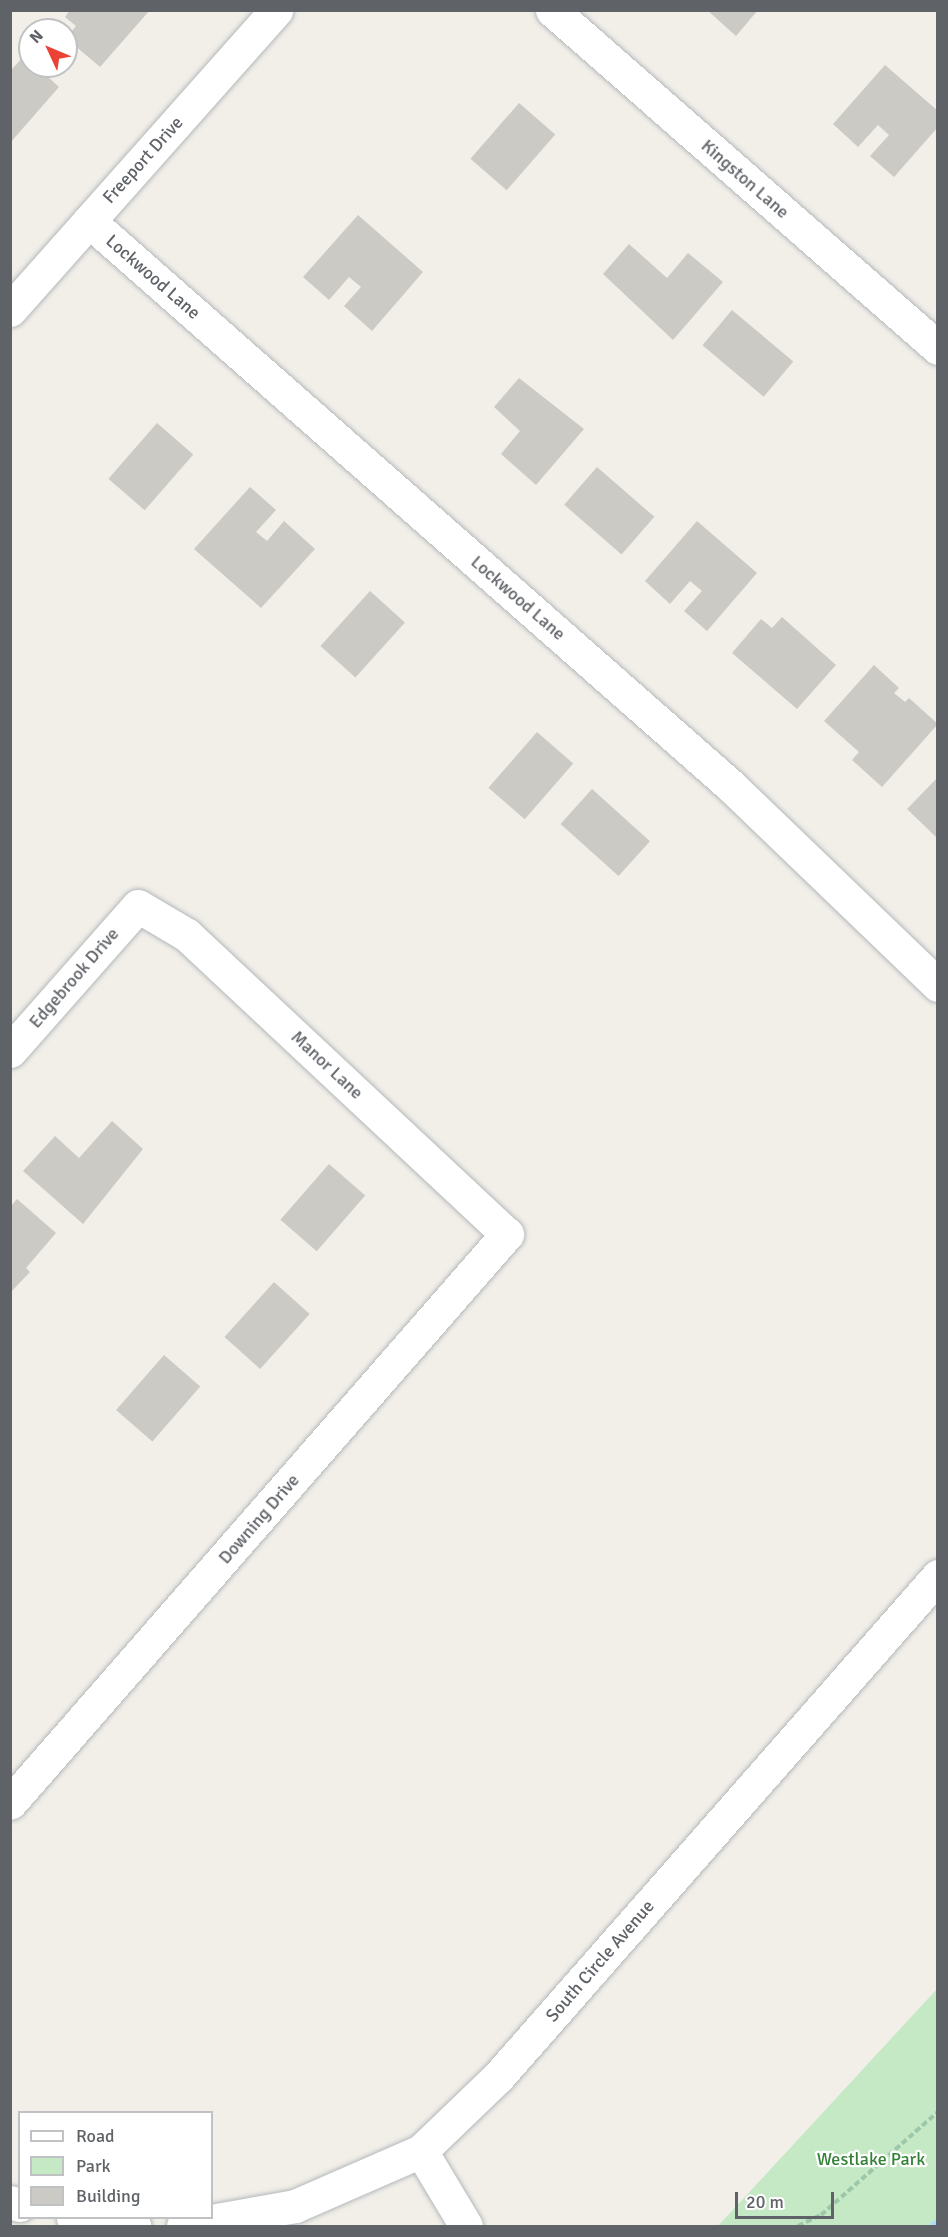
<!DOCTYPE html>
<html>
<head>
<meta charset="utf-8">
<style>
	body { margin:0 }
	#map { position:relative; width:948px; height:2237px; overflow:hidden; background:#f1efe8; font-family:Signika,sans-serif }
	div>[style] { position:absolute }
	.green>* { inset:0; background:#c5e8c5 }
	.stream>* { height:10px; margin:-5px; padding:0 5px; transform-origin:5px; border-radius:5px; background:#aadaff }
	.building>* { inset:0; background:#cccac5; transform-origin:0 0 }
	.path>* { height:4px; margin-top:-2px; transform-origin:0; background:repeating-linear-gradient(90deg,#9cc7a9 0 6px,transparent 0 9px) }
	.roads { filter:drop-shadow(0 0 2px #b5b8bc) drop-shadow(0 0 2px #b5b8bc) }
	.minor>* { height:33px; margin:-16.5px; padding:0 16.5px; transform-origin:16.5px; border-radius:16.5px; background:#fff }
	span { translate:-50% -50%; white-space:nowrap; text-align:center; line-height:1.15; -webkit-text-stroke:4.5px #fff; paint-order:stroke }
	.street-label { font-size:18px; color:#5f6368 }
	.park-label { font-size:18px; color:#348238 }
	.frame { position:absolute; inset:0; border:12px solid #5f6368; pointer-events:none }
	.legend { position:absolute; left:18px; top:2111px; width:195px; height:108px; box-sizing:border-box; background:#fff; border:2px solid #bfc1c3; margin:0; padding:8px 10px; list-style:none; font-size:18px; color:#5f6368 }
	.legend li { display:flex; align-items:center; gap:12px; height:30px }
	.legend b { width:30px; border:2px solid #bfc1c3 }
	.north { position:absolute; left:18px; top:18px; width:60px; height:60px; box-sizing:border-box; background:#fff; border:2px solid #bfc1c3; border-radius:50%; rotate:314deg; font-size:16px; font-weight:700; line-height:24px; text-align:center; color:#5f6368 }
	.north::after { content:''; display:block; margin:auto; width:21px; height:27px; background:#ea4335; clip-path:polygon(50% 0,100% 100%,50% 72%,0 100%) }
	.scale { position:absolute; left:735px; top:2192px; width:99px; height:27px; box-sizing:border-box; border:3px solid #5f6368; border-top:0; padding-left:8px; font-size:18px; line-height:21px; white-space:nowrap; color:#5f6368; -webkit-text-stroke:4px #fff; paint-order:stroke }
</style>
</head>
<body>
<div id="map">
	<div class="green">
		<div style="clip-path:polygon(937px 1989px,937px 2226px,718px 2226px)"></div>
	</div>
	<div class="stream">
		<div style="left:935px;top:2226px;width:3px;rotate:-18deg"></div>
	</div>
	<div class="building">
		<div style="clip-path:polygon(70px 10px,150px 10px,100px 67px,66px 38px,76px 26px,65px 17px)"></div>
		<div style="clip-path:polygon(707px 10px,758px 10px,736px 36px)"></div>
		<div style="clip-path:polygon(24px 56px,30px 66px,36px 66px,59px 87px,10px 143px,10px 71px)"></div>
		<div style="clip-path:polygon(885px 65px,938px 111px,938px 127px,894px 177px,870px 156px,889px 135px,878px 125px,858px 147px,833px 124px)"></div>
		<div style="left:519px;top:103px;width:48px;height:74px;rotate:41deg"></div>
		<div style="clip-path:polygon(358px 215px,423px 272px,372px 331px,344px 306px,361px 287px,349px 277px,329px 300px,303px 277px)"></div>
		<div style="clip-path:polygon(629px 244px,667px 278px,688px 253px,723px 282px,673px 340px,603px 274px)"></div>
		<div style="left:732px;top:310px;width:80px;height:46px;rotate:40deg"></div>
		<div style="clip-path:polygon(519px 378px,584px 429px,536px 485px,501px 454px,520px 431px,494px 407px)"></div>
		<div style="left:157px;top:423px;width:48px;height:74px;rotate:41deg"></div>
		<div style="left:597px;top:467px;width:76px;height:50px;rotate:41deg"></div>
		<div style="clip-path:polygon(250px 487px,276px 510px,256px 532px,267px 541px,284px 521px,315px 549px,261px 608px,194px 549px)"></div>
		<div style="clip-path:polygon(697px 521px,757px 573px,707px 631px,684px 611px,702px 591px,690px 581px,670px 604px,645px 581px)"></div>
		<div style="left:370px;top:591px;width:47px;height:74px;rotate:42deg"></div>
		<div style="clip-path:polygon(782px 617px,836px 665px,797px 709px,732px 653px,761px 619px,772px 628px)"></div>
		<div style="clip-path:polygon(874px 665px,899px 688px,894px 693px,905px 702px,909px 698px,938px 724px,882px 787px,852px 760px,859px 752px,824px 721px)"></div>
		<div style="left:537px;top:732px;width:48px;height:74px;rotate:41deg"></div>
		<div style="clip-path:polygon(938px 777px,938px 839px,907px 809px)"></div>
		<div style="left:592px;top:789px;width:78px;height:47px;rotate:42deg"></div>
		<div style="clip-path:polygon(112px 1121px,143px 1149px,83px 1224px,23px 1171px,55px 1136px,79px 1158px)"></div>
		<div style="left:329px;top:1164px;width:48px;height:74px;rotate:41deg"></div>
		<div style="clip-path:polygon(17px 1199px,56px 1233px,26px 1268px,30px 1272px,10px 1293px,10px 1207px)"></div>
		<div style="left:274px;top:1282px;width:48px;height:74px;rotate:42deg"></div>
		<div style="left:164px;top:1355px;width:48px;height:73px;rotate:41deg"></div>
	</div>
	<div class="path">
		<div style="left:798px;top:2226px;width:25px;rotate:-26deg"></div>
		<div style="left:821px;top:2215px;width:156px;rotate:-41.4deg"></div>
	</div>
	<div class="roads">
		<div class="minor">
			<div style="left:552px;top:10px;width:513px;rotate:41.21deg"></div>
			<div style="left:89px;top:221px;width:855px;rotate:41.35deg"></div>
			<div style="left:731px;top:786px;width:287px;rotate:43.9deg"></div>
			<div style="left:10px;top:310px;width:401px;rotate:-48.4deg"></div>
			<div style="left:10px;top:1051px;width:193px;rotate:-48.6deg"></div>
			<div style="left:138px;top:906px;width:57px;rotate:30.6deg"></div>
			<div style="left:187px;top:935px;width:438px;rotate:43.1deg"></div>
			<div style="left:507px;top:1234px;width:755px;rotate:131.14deg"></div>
			<div style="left:421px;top:2151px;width:87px;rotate:59deg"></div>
			<div style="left:10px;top:2202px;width:10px;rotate:17deg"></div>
			<div style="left:73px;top:2218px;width:62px;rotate:7.5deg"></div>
			<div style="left:183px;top:2226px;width:114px;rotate:-10.1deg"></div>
			<div style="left:295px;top:2206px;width:137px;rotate:-23.6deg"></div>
			<div style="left:421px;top:2151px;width:107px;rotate:-43.9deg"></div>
			<div style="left:498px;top:2077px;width:667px;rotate:-48.71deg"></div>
		</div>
	</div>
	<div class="street-label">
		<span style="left:143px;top:160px;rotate:-48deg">Freeport Drive</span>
		<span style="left:745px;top:179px;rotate:41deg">Kingston Lane</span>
		<span style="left:153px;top:277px;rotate:41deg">Lockwood Lane</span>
		<span style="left:518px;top:598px;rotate:41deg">Lockwood Lane</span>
		<span style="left:74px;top:978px;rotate:-49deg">Edgebrook Drive</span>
		<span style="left:327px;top:1065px;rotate:43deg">Manor Lane</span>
		<span style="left:259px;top:1519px;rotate:-49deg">Downing Drive</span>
		<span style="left:600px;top:1961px;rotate:-49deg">South Circle Avenue</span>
	</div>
	<div class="park-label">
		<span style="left:871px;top:2159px">Westlake Park</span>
	</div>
	<div class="frame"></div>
	<ul class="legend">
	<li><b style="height:8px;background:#fff"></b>Road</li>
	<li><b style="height:16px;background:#c5e8c5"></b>Park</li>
	<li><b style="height:16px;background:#cccac5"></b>Building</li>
	</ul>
	<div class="north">N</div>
	<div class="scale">20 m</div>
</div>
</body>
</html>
